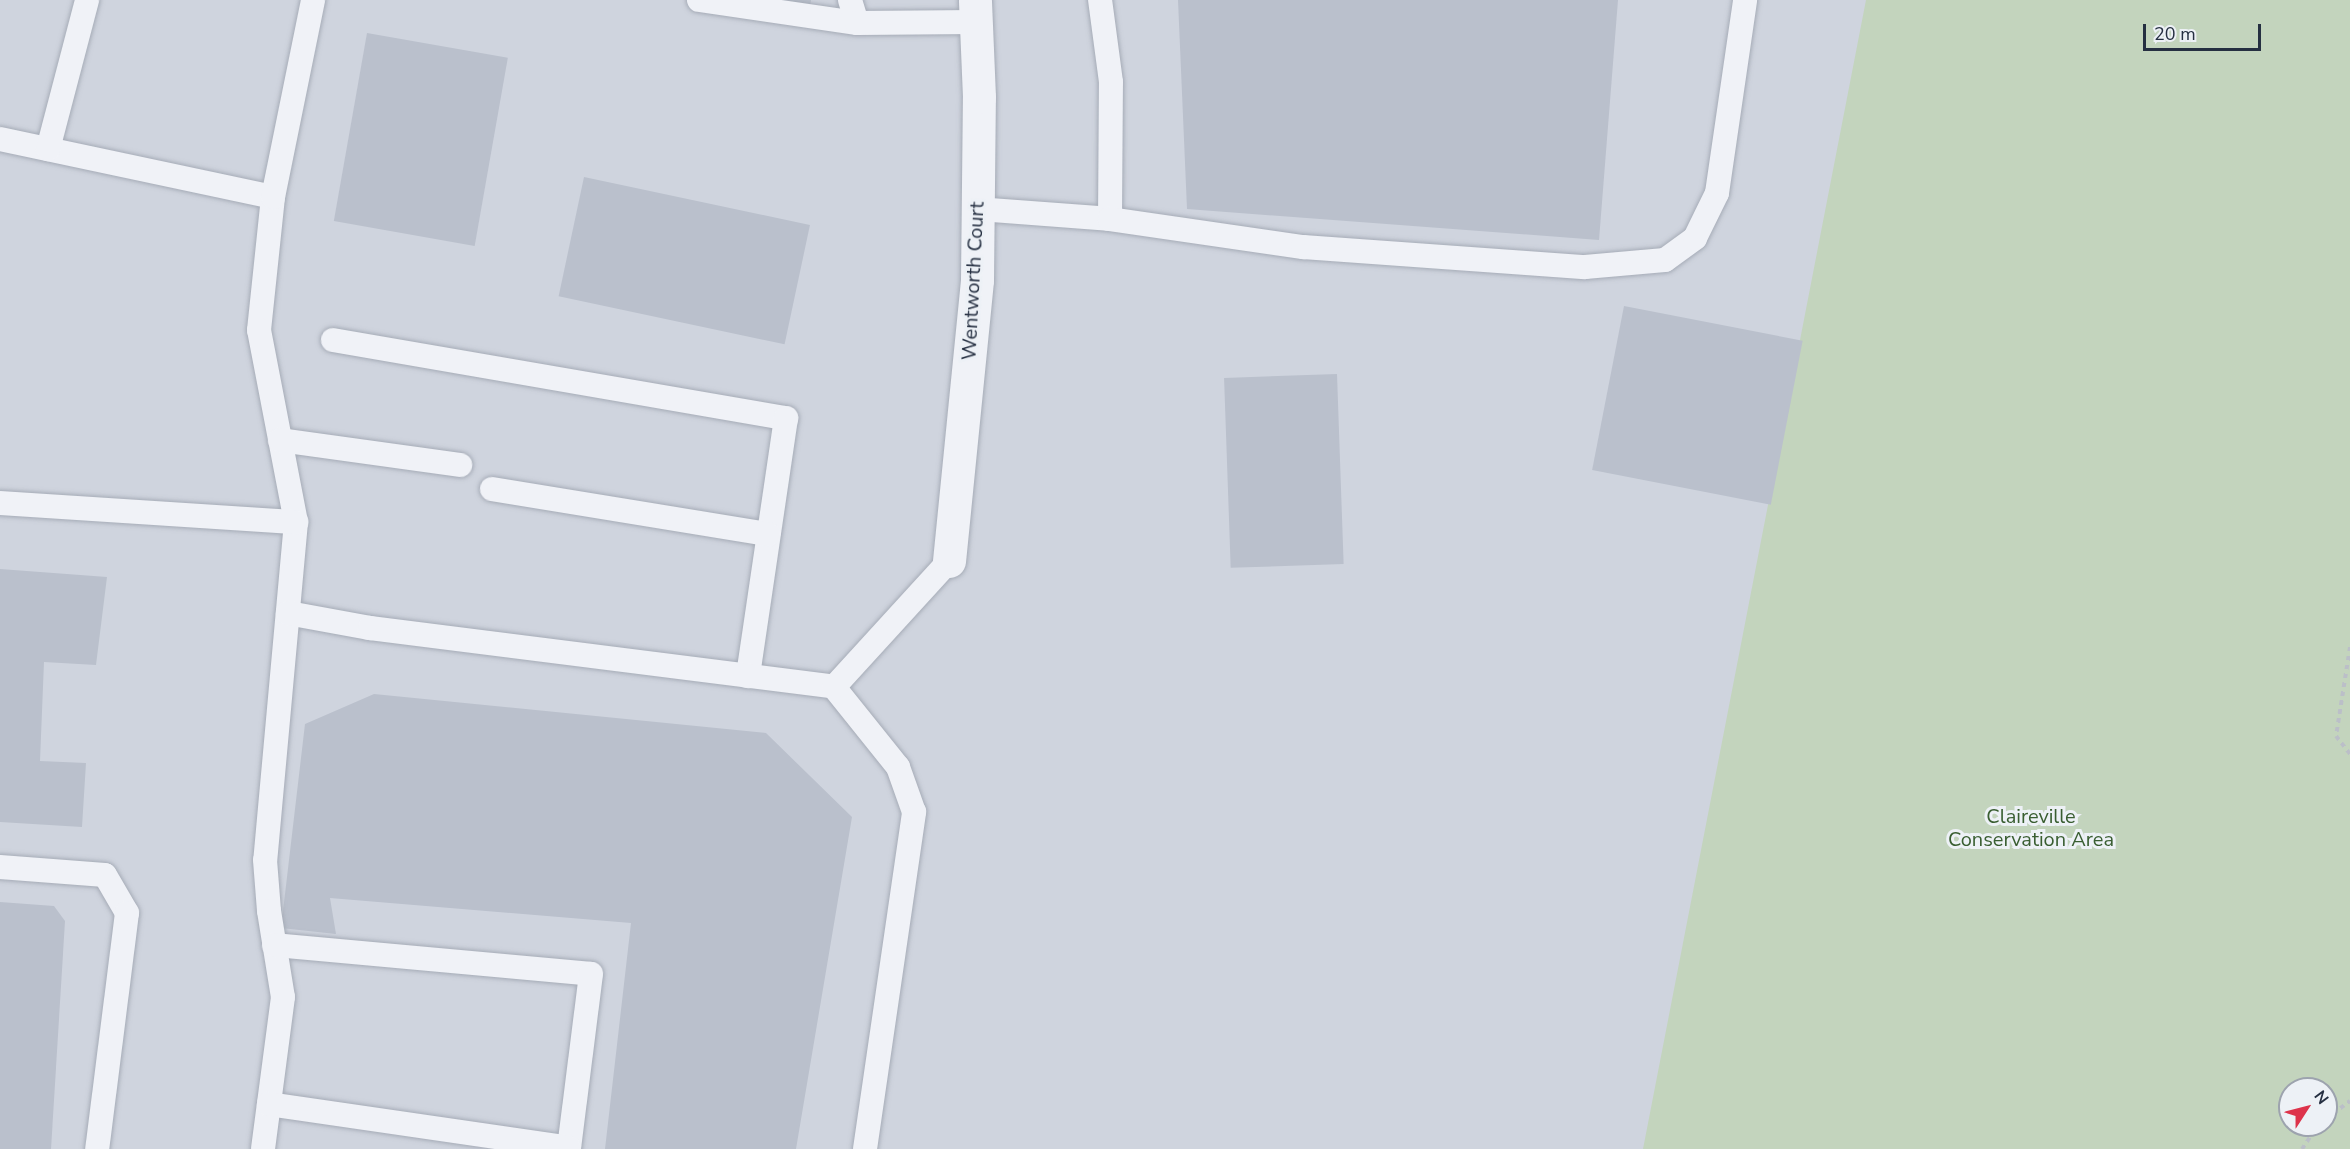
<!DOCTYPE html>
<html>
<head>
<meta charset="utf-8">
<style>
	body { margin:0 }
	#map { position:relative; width:2350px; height:1149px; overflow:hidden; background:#dde2e9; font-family:"Nunito Sans",sans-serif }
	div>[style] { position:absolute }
	.built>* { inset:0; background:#cfd4de; transform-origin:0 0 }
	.green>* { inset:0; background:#c3d4bd }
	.building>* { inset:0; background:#bac0cc; transform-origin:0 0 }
	.path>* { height:4px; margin-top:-2px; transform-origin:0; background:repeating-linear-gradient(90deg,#bbbfc8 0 4.5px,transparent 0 9px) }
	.roads { filter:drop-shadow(0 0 2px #a6acb7) drop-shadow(0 0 2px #a6acb7) }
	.service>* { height:24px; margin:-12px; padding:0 12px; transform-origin:12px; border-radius:12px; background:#f0f2f7 }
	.minor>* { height:33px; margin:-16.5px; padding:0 16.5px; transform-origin:16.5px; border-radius:16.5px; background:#f0f2f7 }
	span { translate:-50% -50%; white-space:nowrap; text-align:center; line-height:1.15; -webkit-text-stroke:6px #edf1f6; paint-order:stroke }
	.street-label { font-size:20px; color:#252f41 }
	.park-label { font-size:20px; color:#395e31 }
	.north { position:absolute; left:2278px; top:1077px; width:60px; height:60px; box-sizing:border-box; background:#edf1f6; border:2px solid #9da3ae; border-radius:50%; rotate:54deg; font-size:16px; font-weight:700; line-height:24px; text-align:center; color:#252f41 }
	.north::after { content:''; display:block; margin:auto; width:21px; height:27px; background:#dd334b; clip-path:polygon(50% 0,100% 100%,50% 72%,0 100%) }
	.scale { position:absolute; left:2143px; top:24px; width:118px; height:27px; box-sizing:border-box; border:3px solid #252f41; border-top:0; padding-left:8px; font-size:18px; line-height:21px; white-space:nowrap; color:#252f41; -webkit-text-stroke:4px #edf1f6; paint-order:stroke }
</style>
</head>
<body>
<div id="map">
	<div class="built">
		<div style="left:0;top:0;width:1866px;height:1149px"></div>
	</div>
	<div class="green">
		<div style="clip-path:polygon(evenodd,1866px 0,2350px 0,2350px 1149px,1643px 1149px,1866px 0,2290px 1089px,2326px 1089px,2326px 1125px,2290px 1125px,2290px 1089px)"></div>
	</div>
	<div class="building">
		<div style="clip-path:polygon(766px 0,811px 0,810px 9px)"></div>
		<div style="clip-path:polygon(1178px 0,1618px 0,1599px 240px,1187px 209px)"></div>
		<div style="left:367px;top:33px;width:143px;height:191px;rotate:10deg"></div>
		<div style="left:584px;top:177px;width:231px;height:122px;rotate:12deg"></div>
		<div style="left:1624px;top:306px;width:182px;height:167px;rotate:11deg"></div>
		<div style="left:1337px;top:374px;width:190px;height:113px;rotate:88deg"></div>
		<div style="clip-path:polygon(0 569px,107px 577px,96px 665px,44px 662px,40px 761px,86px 763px,82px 827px,0 822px)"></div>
		<div style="clip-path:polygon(374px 694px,766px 733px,852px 817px,796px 1149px,605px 1149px,631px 923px,330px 898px,336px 934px,281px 928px,305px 724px)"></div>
		<div style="clip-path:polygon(0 902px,54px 906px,65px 921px,51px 1149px,0 1149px)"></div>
	</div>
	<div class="path">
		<div style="left:2350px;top:647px;width:90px;rotate:98.9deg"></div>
		<div style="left:2336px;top:736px;width:23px;rotate:52deg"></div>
		<div style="left:2326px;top:1119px;width:30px;rotate:-37deg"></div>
		<div style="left:2302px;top:1149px;width:29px;rotate:-56deg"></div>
	</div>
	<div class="roads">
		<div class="service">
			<div style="left:699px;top:0;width:160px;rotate:8.3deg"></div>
			<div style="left:850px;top:0;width:24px;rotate:73deg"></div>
			<div style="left:857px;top:23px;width:119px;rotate:-0.5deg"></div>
			<div style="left:0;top:139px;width:279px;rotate:12deg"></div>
			<div style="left:273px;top:197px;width:134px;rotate:96deg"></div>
			<div style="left:259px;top:330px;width:196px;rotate:79.1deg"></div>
			<div style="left:296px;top:522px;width:339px;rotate:95.2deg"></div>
			<div style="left:265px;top:860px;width:51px;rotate:85.5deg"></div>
			<div style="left:269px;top:911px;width:87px;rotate:80.8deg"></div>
			<div style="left:283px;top:997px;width:153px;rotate:97.5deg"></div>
			<div style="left:48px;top:149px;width:154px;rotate:-75.3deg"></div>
			<div style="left:273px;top:197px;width:201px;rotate:-78.5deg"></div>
			<div style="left:978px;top:209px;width:132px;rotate:4.3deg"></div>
			<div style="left:1110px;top:219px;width:137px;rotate:-89.6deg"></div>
			<div style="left:1111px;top:82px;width:83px;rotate:-97.6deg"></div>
			<div style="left:1110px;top:219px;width:195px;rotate:8.3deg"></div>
			<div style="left:1303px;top:247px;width:283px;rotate:4.1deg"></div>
			<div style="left:1585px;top:267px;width:80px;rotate:-5deg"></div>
			<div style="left:1665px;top:260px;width:37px;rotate:-36deg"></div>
			<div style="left:1695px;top:238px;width:50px;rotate:-63.9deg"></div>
			<div style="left:1717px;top:193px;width:195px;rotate:-81.7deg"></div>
			<div style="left:333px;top:340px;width:460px;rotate:9.8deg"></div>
			<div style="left:786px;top:418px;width:261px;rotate:98.4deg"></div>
			<div style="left:280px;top:440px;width:182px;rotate:7.9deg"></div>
			<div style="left:492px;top:489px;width:280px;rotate:9.3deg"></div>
			<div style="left:0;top:503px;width:297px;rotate:3.7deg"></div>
			<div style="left:288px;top:613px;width:83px;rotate:10.4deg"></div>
			<div style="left:370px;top:628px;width:468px;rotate:7.2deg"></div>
			<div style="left:0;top:867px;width:105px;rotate:4.4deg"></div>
			<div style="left:105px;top:875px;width:44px;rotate:59.9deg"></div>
			<div style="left:127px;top:913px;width:238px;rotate:97.2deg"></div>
			<div style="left:274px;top:945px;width:318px;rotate:5.2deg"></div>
			<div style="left:591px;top:974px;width:176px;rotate:97.2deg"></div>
			<div style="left:269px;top:1104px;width:303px;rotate:8.3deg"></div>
			<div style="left:865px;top:1149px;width:341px;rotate:-81.7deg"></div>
			<div style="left:914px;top:812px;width:48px;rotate:-109.6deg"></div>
			<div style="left:898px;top:767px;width:102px;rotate:-128.7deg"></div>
			<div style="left:834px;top:687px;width:171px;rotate:-47.6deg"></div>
		</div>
		<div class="minor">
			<div style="left:949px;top:561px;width:282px;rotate:-84.3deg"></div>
			<div style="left:977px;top:280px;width:183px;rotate:-89.4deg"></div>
			<div style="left:979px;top:97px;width:97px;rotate:-92.4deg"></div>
		</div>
	</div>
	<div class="street-label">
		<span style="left:973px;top:281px;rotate:-87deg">Wentworth Court</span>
	</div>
	<div class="park-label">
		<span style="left:2031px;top:828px">Claireville<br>Conservation Area</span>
	</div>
	<div class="north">N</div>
	<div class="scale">20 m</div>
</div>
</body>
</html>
